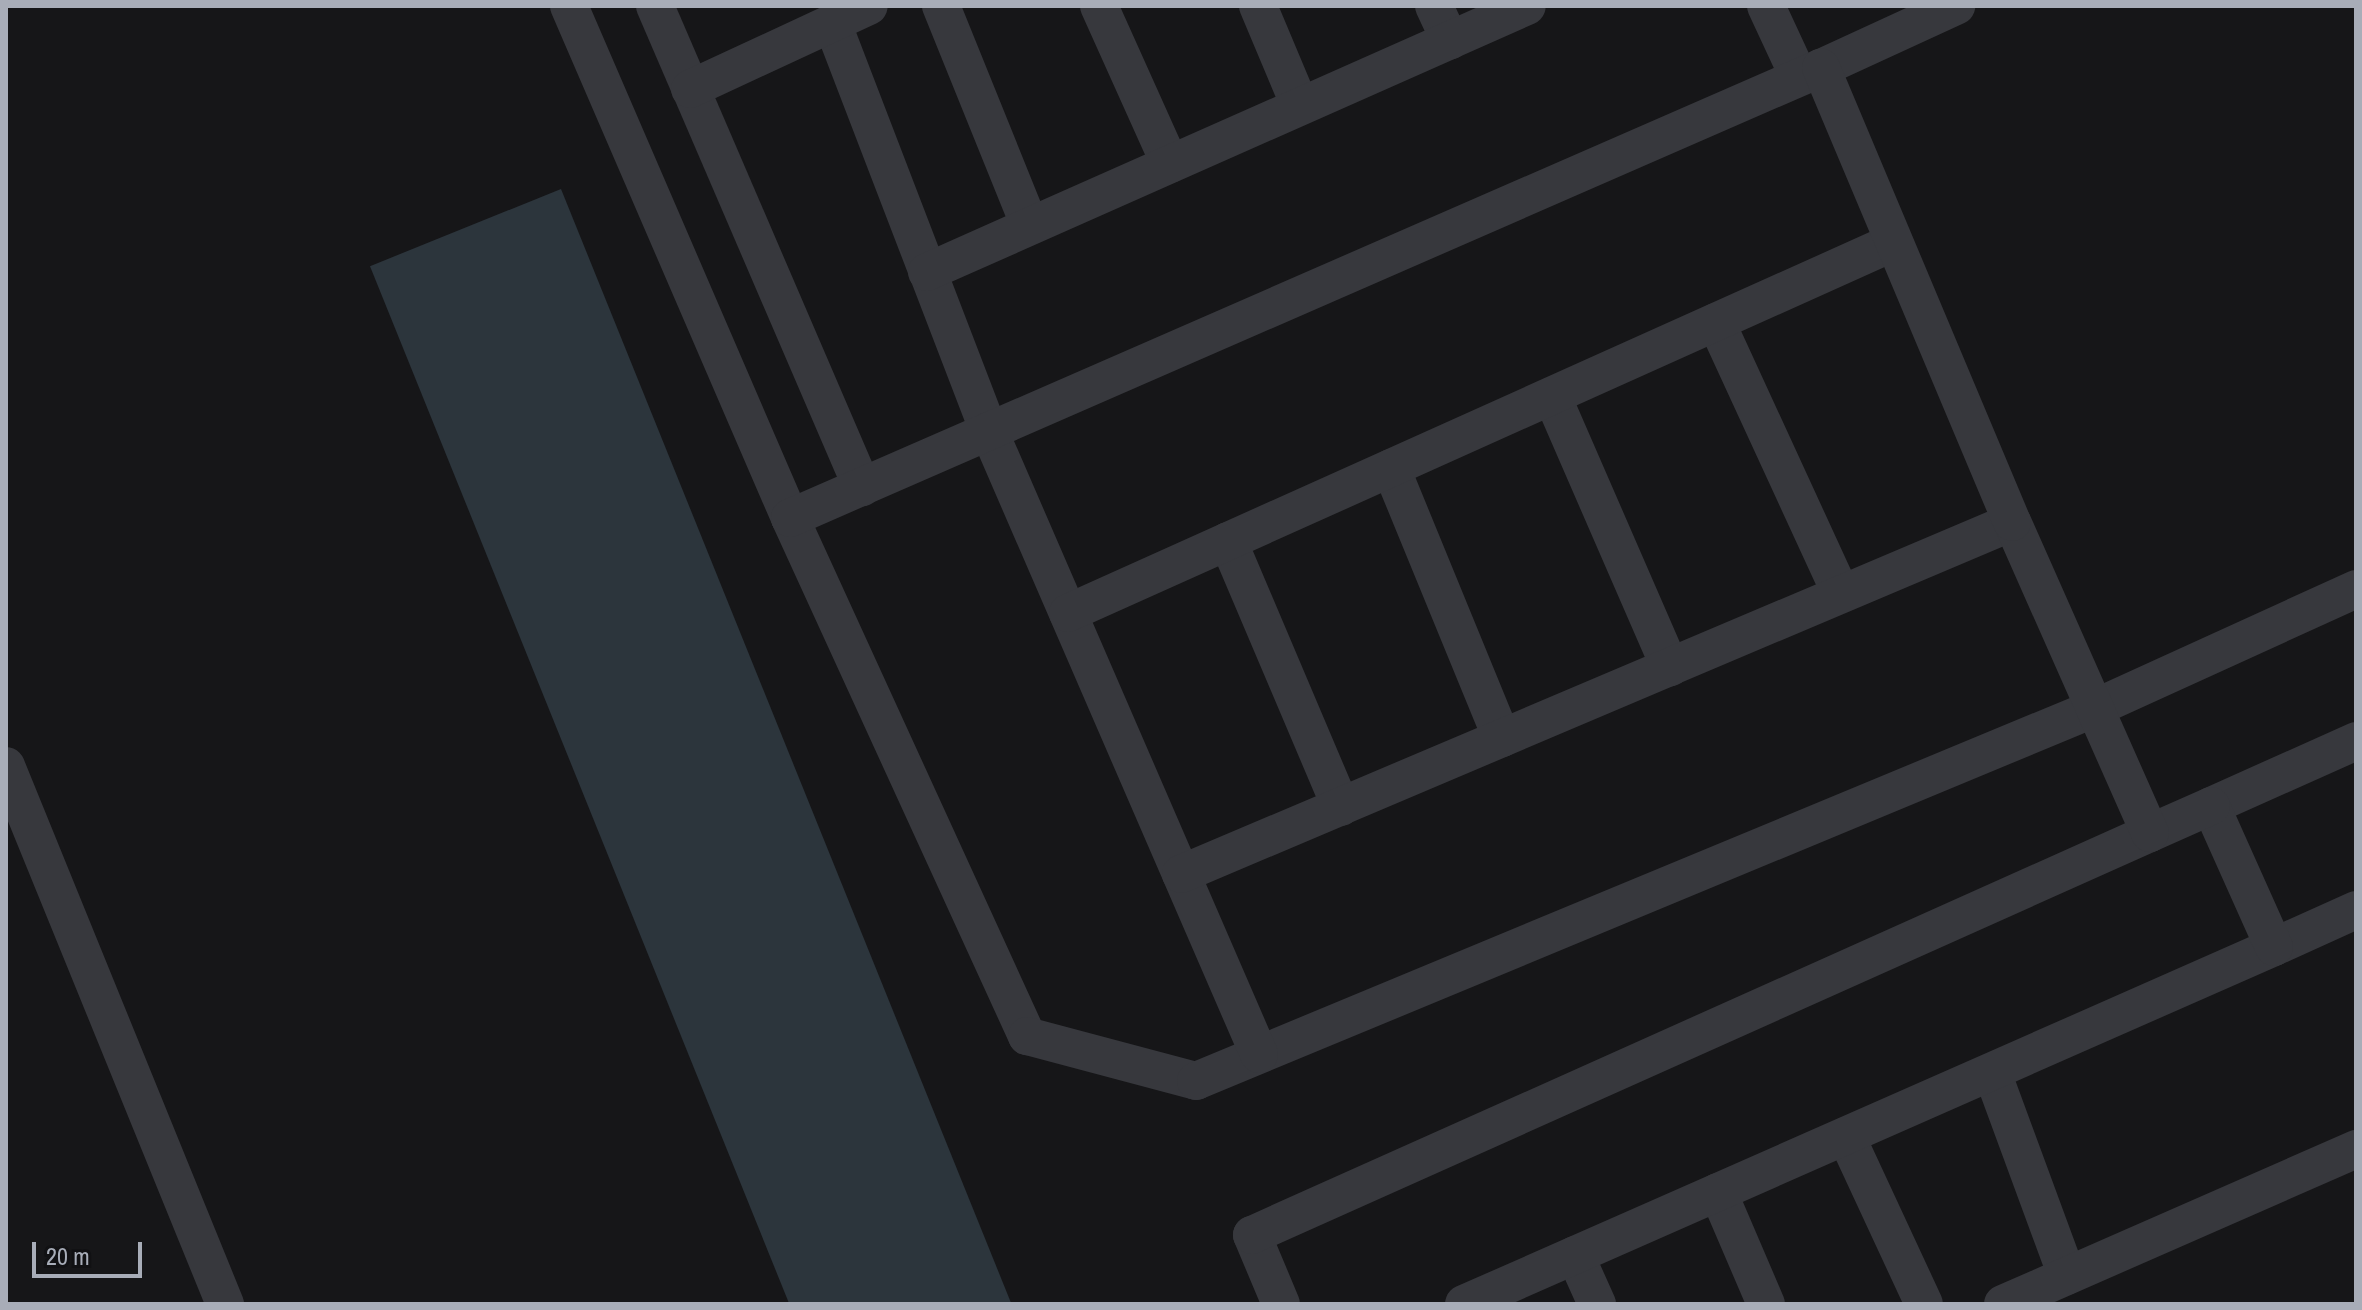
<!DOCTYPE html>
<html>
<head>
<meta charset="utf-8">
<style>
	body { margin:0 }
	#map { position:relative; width:2362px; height:1310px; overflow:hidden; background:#161618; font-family:"Archivo Narrow",sans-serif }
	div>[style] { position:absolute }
	.water>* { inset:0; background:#2c353c; transform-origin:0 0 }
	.minor>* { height:38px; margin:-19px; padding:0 19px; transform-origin:19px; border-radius:19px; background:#37383d }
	span { translate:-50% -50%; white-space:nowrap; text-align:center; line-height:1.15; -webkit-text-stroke:6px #111113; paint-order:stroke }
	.frame { position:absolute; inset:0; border:8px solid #a8adb8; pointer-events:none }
	.scale { position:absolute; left:32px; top:1242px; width:110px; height:36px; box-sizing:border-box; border:4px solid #a8adb8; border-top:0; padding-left:10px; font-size:24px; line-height:28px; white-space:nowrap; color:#a8adb8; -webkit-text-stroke:6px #111113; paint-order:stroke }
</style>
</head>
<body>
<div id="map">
	<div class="water">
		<div style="left:561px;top:189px;width:1206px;height:206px;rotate:68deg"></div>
	</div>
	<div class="minor">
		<div style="left:569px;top:6px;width:558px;rotate:66.65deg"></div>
		<div style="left:790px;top:518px;width:570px;rotate:65.41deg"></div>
		<div style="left:1027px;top:1036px;width:175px;rotate:14.9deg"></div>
		<div style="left:1196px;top:1081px;width:973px;rotate:-22.53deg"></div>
		<div style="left:2095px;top:708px;width:287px;rotate:-24.5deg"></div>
		<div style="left:655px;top:6px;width:524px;rotate:66.72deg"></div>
		<div style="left:941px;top:6px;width:237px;rotate:68deg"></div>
		<div style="left:1099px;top:6px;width:173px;rotate:65.8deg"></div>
		<div style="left:1258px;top:6px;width:108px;rotate:67.2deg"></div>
		<div style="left:1434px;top:6px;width:38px;rotate:65deg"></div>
		<div style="left:1766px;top:6px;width:78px;rotate:65.1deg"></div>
		<div style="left:833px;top:25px;width:435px;rotate:69deg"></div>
		<div style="left:989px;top:431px;width:679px;rotate:66.57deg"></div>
		<div style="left:690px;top:89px;width:197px;rotate:-24.9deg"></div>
		<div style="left:927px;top:272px;width:656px;rotate:-23.91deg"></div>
		<div style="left:1716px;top:322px;width:299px;rotate:65.3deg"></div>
		<div style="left:1552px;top:396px;width:296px;rotate:66.5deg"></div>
		<div style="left:1391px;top:468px;width:292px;rotate:67.7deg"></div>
		<div style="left:790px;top:518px;width:1125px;rotate:-23.58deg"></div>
		<div style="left:1821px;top:68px;width:149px;rotate:-24.7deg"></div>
		<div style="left:1228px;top:541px;width:289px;rotate:67deg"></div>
		<div style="left:1068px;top:613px;width:905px;rotate:-24.19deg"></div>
		<div style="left:6px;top:766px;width:581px;rotate:67.85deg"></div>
		<div style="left:2211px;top:806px;width:159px;rotate:-24.1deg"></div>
		<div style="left:1181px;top:874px;width:902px;rotate:-22.96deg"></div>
		<div style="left:2274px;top:947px;width:90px;rotate:-24.3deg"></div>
		<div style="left:1992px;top:1072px;width:217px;rotate:69.8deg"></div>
		<div style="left:1846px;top:1136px;width:185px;rotate:65.1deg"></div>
		<div style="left:1718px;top:1192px;width:122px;rotate:66.8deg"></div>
		<div style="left:1575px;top:1255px;width:54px;rotate:65.8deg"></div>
		<div style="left:1281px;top:1304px;width:75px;rotate:-112.8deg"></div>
		<div style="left:1252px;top:1235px;width:984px;rotate:-24.12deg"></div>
		<div style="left:1464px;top:1304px;width:885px;rotate:-23.79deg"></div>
		<div style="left:2274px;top:947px;width:154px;rotate:-114.1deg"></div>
		<div style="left:2211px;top:806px;width:67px;rotate:156.1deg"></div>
		<div style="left:2150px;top:833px;width:340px;rotate:-113.9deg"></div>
		<div style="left:2012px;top:522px;width:493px;rotate:-112.8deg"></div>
		<div style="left:2003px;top:1304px;width:386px;rotate:-23.7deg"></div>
	</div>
	<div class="frame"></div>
	<div class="scale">20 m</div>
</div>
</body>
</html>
